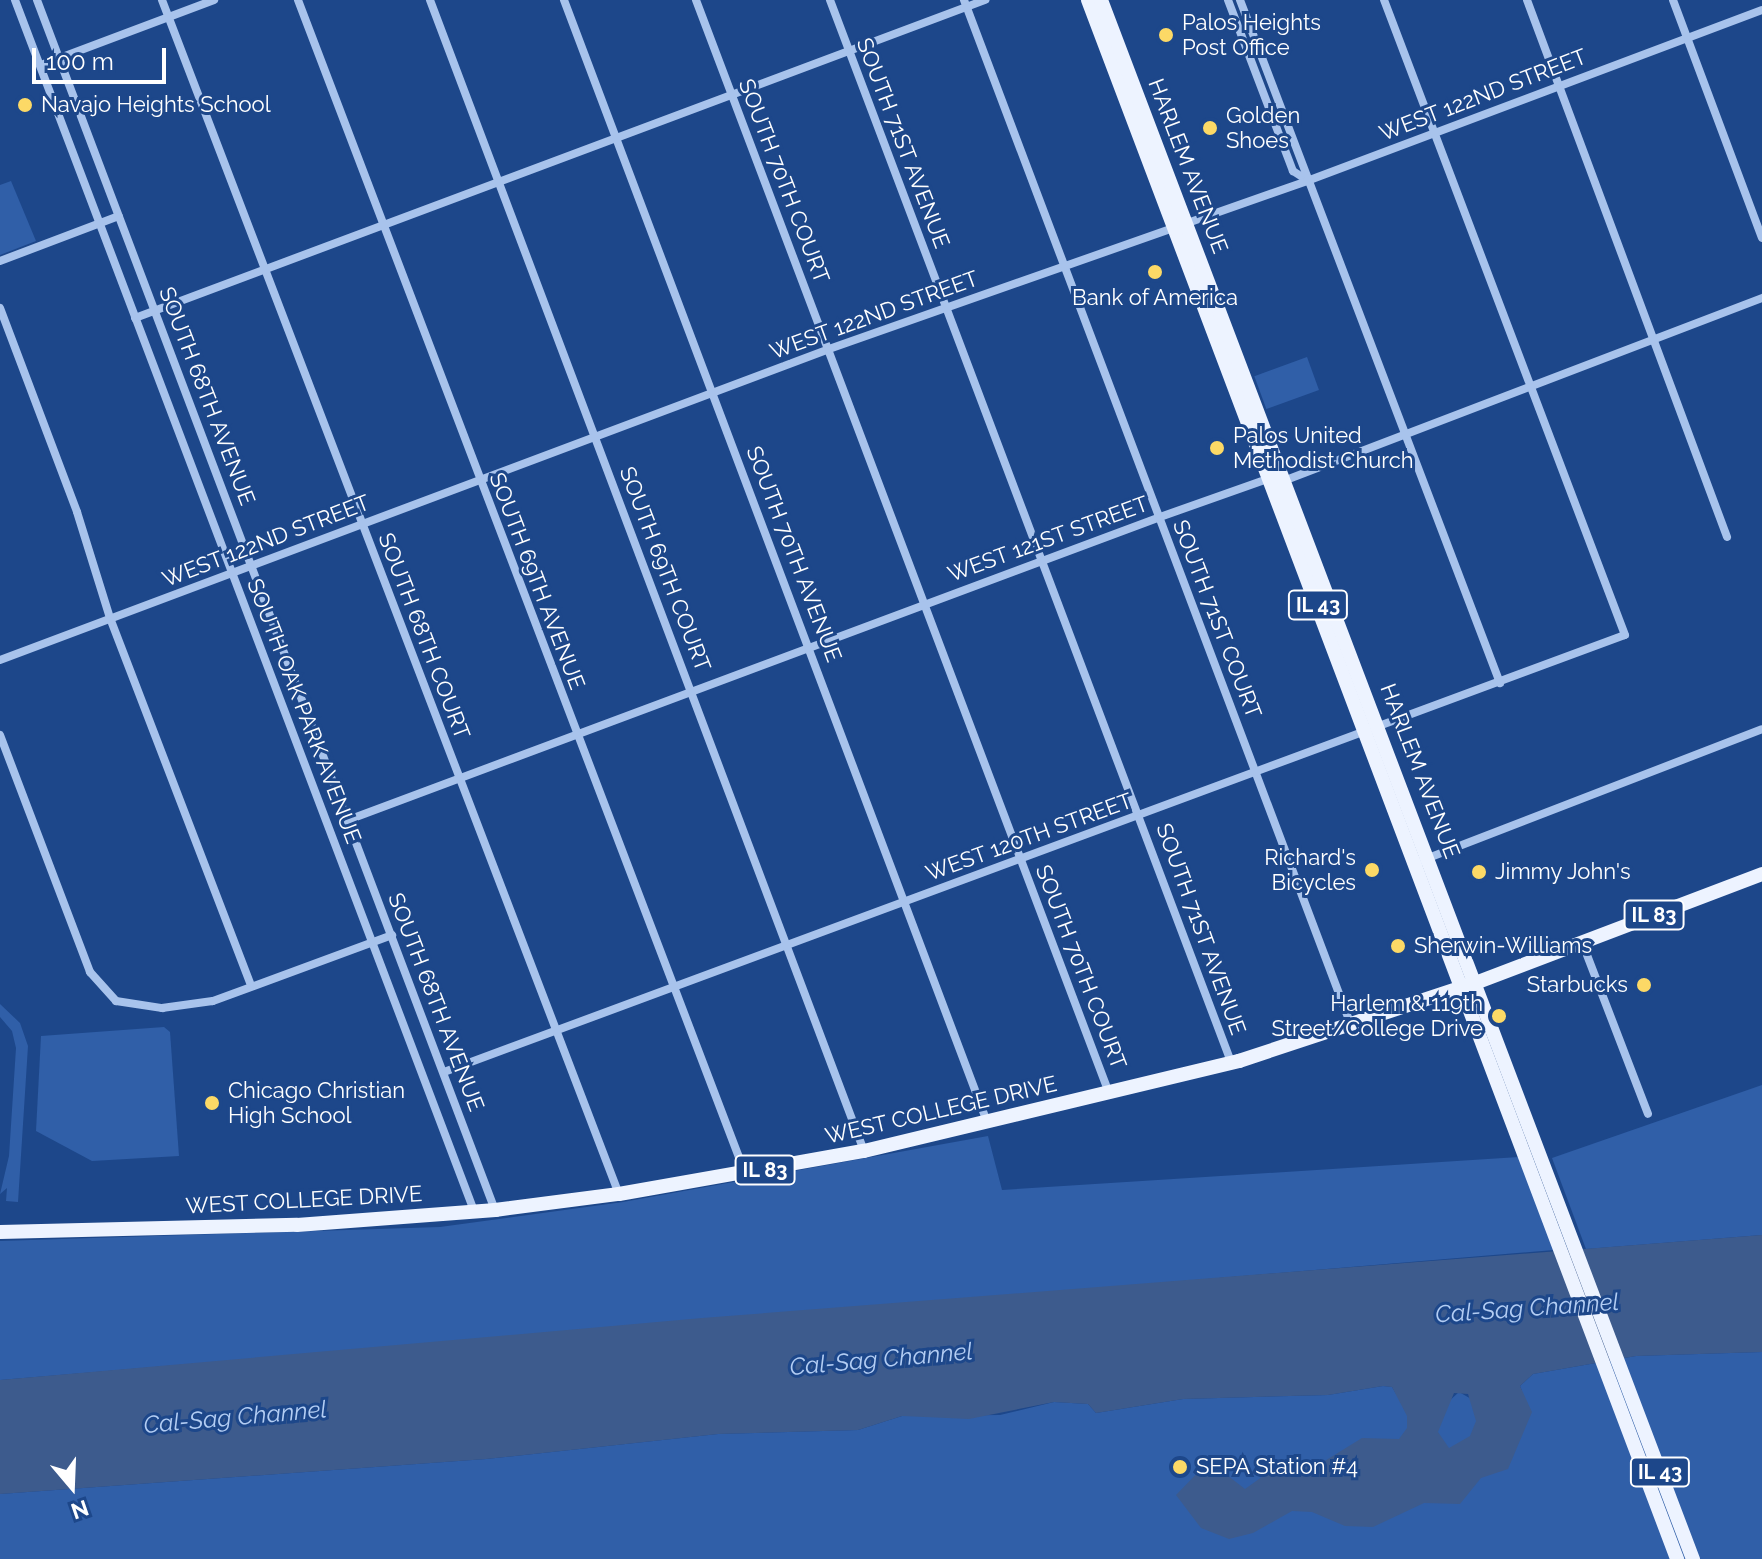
<!DOCTYPE html>
<html>
<head>
<meta charset="utf-8">
<style>
	body { margin:0 }
	#map { position:relative; width:1762px; height:1559px; overflow:hidden; background:#1d478a; font-family:Raleway,sans-serif }
	div>[style] { position:absolute }
	.green>* { inset:0; background:#305fa8; transform-origin:0 0 }
	.water>* { inset:0; background:#3d5b8d }
	.minor>* { height:8px; margin:-4px; padding:0 4px; transform-origin:4px; border-radius:4px; background:#a8c3ec }
	.primary>* { height:14px; margin:-7px; padding:0 7px; transform-origin:7px; border-radius:7px; background:#edf3ff }
	.dots>* { width:22px; height:22px; translate:-50% -50%; box-sizing:border-box; border:4px solid #1d478a; border-radius:50% }
	span { translate:-50% -50%; white-space:nowrap; text-align:center; line-height:1.15; -webkit-text-stroke:6px #1d478a; paint-order:stroke }
	.shield-label span { padding:2px 6px; background:#1d478a; border:2px solid; border-radius:6px; -webkit-text-stroke-width:0 }
	.shield-label { font-size:20px; color:#fff; font-weight:700 }
	.poi-label { font-size:22px; color:#fff }
	.left { translate:0 -50%; text-align:left }
	.right { translate:-100% -50%; text-align:right }
	.street-label { font-size:22px; color:#fff }
	.water-label { font-size:24px; color:#b3cdf3; font-style:italic }
	.north { position:absolute; left:32px; top:1447px; width:80px; height:80px; -webkit-text-stroke:6px #1d478a; paint-order:stroke; rotate:161deg; font-size:22px; font-weight:700; line-height:32px; text-align:center; color:#fff }
	.north::after { content:''; display:block; margin:auto; width:28px; height:36px; background:#fff; clip-path:polygon(50% 0,100% 100%,50% 72%,0 100%) }
	.scale { position:absolute; left:32px; top:48px; width:134px; height:36px; box-sizing:border-box; border:4px solid #fff; border-top:0; padding-left:10px; font-size:24px; line-height:28px; white-space:nowrap; color:#fff; -webkit-text-stroke:6px #1d478a; paint-order:stroke }
</style>
</head>
<body>
<div id="map">
	<div class="green">
		<div style="clip-path:polygon(11px 181px,36px 241px,0 255px,0 185px)"></div>
		<div style="left:1307px;top:357px;width:35px;height:56px;rotate:70deg"></div>
		<div style="clip-path:polygon(0 1004px,20px 1023px,28px 1046px,18px 1202px,6px 1201px,7px 1188px,0 1194px,9px 1156px,16px 1048px,12px 1031px,0 1017px)"></div>
		<div style="clip-path:polygon(164px 1027px,170px 1032px,179px 1156px,92px 1161px,36px 1131px,41px 1036px)"></div>
		<div style="clip-path:polygon(1762px 1085px,1762px 1235px,1586px 1249px,1552px 1158px)"></div>
		<div style="clip-path:polygon(988px 1136px,1002px 1190px,1519px 1157px,1554px 1250px,0 1380px,0 1241px,440px 1227px,623px 1202px)"></div>
		<div style="clip-path:polygon(1762px 1352px,1762px 1559px,0 1559px,0 1494px,486px 1459px,718px 1434px,858px 1430px,902px 1416px,1000px 1415px,1054px 1402px,1088px 1404px,1096px 1413px,1183px 1399px,1328px 1395px,1383px 1386px,1392px 1387px,1404px 1407px,1447px 1403px,1459px 1392px,1473px 1400px,1522px 1391px,1520px 1386px,1533px 1374px,1636px 1356px)"></div>
	</div>
	<div class="water">
		<div style="clip-path:polygon(evenodd,1762px 1235px,1762px 1352px,1636px 1356px,1533px 1374px,1520px 1386px,1532px 1412px,1508px 1469px,1481px 1478px,1460px 1504px,1424px 1503px,1373px 1527px,1345px 1526px,1312px 1512px,1292px 1511px,1253px 1533px,1229px 1539px,1201px 1528px,1176px 1495px,1209px 1461px,1245px 1489px,1280px 1464px,1315px 1467px,1362px 1438px,1399px 1439px,1407px 1428px,1407px 1416px,1392px 1387px,1383px 1386px,1328px 1395px,1183px 1399px,1096px 1413px,1088px 1404px,1054px 1402px,969px 1419px,902px 1416px,858px 1430px,718px 1434px,486px 1459px,0 1494px,0 1380px,702px 1318px,1762px 1235px,1454px 1393px,1468px 1394px,1476px 1421px,1470px 1436px,1449px 1448px,1438px 1432px,1454px 1393px)"></div>
	</div>
	<div class="minor">
		<div style="left:15px;top:0;width:1295px;rotate:69.24deg"></div>
		<div style="left:37px;top:0;width:1294px;rotate:69.27deg"></div>
		<div style="left:162px;top:0;width:1278px;rotate:69.06deg"></div>
		<div style="left:298px;top:0;width:1255px;rotate:69.14deg"></div>
		<div style="left:430px;top:0;width:1230px;rotate:69.34deg"></div>
		<div style="left:564px;top:0;width:1199px;rotate:69.34deg"></div>
		<div style="left:696px;top:0;width:1168px;rotate:69.3deg"></div>
		<div style="left:830px;top:0;width:1135px;rotate:69.31deg"></div>
		<div style="left:964px;top:0;width:1096px;rotate:69.32deg"></div>
		<div style="left:1228px;top:0;width:183px;rotate:69.2deg"></div>
		<div style="left:1293px;top:171px;width:17px;rotate:33deg"></div>
		<div style="left:1240px;top:0;width:731px;rotate:69.16deg"></div>
		<div style="left:1527px;top:0;width:573px;rotate:69.57deg"></div>
		<div style="left:1673px;top:0;width:254px;rotate:69.5deg"></div>
		<div style="left:41px;top:65px;width:185px;rotate:-20.6deg"></div>
		<div style="left:0;top:261px;width:127px;rotate:-20.7deg"></div>
		<div style="left:0;top:308px;width:218px;rotate:69.3deg"></div>
		<div style="left:77px;top:512px;width:111px;rotate:72.7deg"></div>
		<div style="left:110px;top:618px;width:394px;rotate:69deg"></div>
		<div style="left:135px;top:318px;width:908px;rotate:-20.51deg"></div>
		<div style="left:0;top:660px;width:885px;rotate:-20.56deg"></div>
		<div style="left:829px;top:349px;width:507px;rotate:-19.36deg"></div>
		<div style="left:1307px;top:181px;width:486px;rotate:-20.6deg"></div>
		<div style="left:0;top:735px;width:254px;rotate:69.2deg"></div>
		<div style="left:90px;top:972px;width:39px;rotate:48deg"></div>
		<div style="left:116px;top:1001px;width:47px;rotate:8.7deg"></div>
		<div style="left:162px;top:1008px;width:51px;rotate:-7.8deg"></div>
		<div style="left:213px;top:1001px;width:191px;rotate:-20.2deg"></div>
		<div style="left:348px;top:820px;width:867px;rotate:-20.46deg"></div>
		<div style="left:1160px;top:517px;width:117px;rotate:-19.5deg"></div>
		<div style="left:1270px;top:478px;width:16px;rotate:7deg"></div>
		<div style="left:1286px;top:480px;width:510px;rotate:-20.92deg"></div>
		<div style="left:1423px;top:860px;width:363px;rotate:-21.1deg"></div>
		<div style="left:1582px;top:942px;width:184px;rotate:69deg"></div>
		<div style="left:444px;top:1072px;width:1259px;rotate:-20.31deg"></div>
		<div style="left:1625px;top:635px;width:679px;rotate:-110.78deg"></div>
	</div>
	<div class="primary">
		<div style="left:1088px;top:0;width:1667px;rotate:69.3deg"></div>
		<div style="left:1101px;top:0;width:1668px;rotate:69.21deg"></div>
		<div style="left:0;top:1232px;width:297px;rotate:-1.4deg"></div>
		<div style="left:297px;top:1225px;width:199px;rotate:-4.3deg"></div>
		<div style="left:495px;top:1210px;width:125px;rotate:-7.4deg"></div>
		<div style="left:619px;top:1194px;width:249px;rotate:-10deg"></div>
		<div style="left:864px;top:1151px;width:386px;rotate:-13.5deg"></div>
		<div style="left:1239px;top:1061px;width:252px;rotate:-18.3deg"></div>
		<div style="left:1478px;top:982px;width:304px;rotate:-20.8deg"></div>
	</div>
	<div class="dots">
		<div style="left:1166px;top:35px;background:#fcd966"></div>
		<div style="left:25px;top:105px;background:#fcd966"></div>
		<div style="left:1210px;top:128px;background:#fcd966"></div>
		<div style="left:1155px;top:272px;background:#fcd966"></div>
		<div style="left:1217px;top:448px;background:#fcd966"></div>
		<div style="left:1372px;top:870px;background:#fcd966"></div>
		<div style="left:1479px;top:872px;background:#fcd966"></div>
		<div style="left:1398px;top:946px;background:#fcd966"></div>
		<div style="left:1644px;top:985px;background:#fcd966"></div>
		<div style="left:1499px;top:1016px;background:#fcd966"></div>
		<div style="left:212px;top:1103px;background:#fcd966"></div>
		<div style="left:1180px;top:1467px;background:#fcd966"></div>
	</div>
	<div class="shield-label">
		<span style="left:1318px;top:605px">IL 43</span>
		<span style="left:1654px;top:915px">IL 83</span>
		<span style="left:765px;top:1170px">IL 83</span>
		<span style="left:1660px;top:1472px">IL 43</span>
	</div>
	<div class="poi-label">
		<span class="left" style="left:1182px;top:35px">Palos Heights<br>Post Office</span>
		<span class="left" style="left:41px;top:105px">Navajo Heights School</span>
		<span class="left" style="left:1226px;top:128px">Golden<br>Shoes</span>
		<span style="left:1155px;top:298px">Bank of America</span>
		<span class="left" style="left:1233px;top:448px">Palos United<br>Methodist Church</span>
		<span class="right" style="left:1356px;top:870px">Richard's<br>Bicycles</span>
		<span class="left" style="left:1495px;top:872px">Jimmy John's</span>
		<span class="left" style="left:1414px;top:946px">Sherwin-Williams</span>
		<span class="right" style="left:1628px;top:985px">Starbucks</span>
		<span class="right" style="left:1483px;top:1016px">Harlem &amp; 119th<br>Street/College Drive</span>
		<span class="left" style="left:228px;top:1103px">Chicago Christian<br>High School</span>
		<span class="left" style="left:1196px;top:1467px">SEPA Station #4</span>
	</div>
	<div class="street-label">
		<span style="left:1483px;top:95px;rotate:-21deg">WEST 122ND STREET</span>
		<span style="left:903px;top:143px;rotate:69deg">SOUTH 71ST AVENUE</span>
		<span style="left:1188px;top:166px;rotate:69deg">HARLEM AVENUE</span>
		<span style="left:784px;top:181px;rotate:69deg">SOUTH 70TH COURT</span>
		<span style="left:874px;top:315px;rotate:-20deg">WEST 122ND STREET</span>
		<span style="left:207px;top:396px;rotate:69deg">SOUTH 68TH AVENUE</span>
		<span style="left:1048px;top:539px;rotate:-20deg">WEST 121ST STREET</span>
		<span style="left:266px;top:541px;rotate:-21deg">WEST 122ND STREET</span>
		<span style="left:794px;top:554px;rotate:69deg">SOUTH 70TH AVENUE</span>
		<span style="left:665px;top:569px;rotate:69deg">SOUTH 69TH COURT</span>
		<span style="left:537px;top:581px;rotate:69deg">SOUTH 69TH AVENUE</span>
		<span style="left:1217px;top:619px;rotate:69deg">SOUTH 71ST COURT</span>
		<span style="left:424px;top:636px;rotate:69deg">SOUTH 68TH COURT</span>
		<span style="left:304px;top:711px;rotate:69deg">SOUTH OAK PARK AVENUE</span>
		<span style="left:1420px;top:771px;rotate:69deg">HARLEM AVENUE</span>
		<span style="left:1029px;top:837px;rotate:-20deg">WEST 120TH STREET</span>
		<span style="left:1201px;top:929px;rotate:70deg">SOUTH 71ST AVENUE</span>
		<span style="left:1081px;top:967px;rotate:69deg">SOUTH 70TH COURT</span>
		<span style="left:436px;top:1002px;rotate:69deg">SOUTH 68TH AVENUE</span>
		<span style="left:941px;top:1110px;rotate:-13deg">WEST COLLEGE DRIVE</span>
		<span style="left:304px;top:1200px;rotate:-3deg">WEST COLLEGE DRIVE</span>
	</div>
	<div class="water-label">
		<span style="left:1527px;top:1308px;rotate:-4deg">Cal-Sag Channel</span>
		<span style="left:881px;top:1359px;rotate:-5deg">Cal-Sag Channel</span>
		<span style="left:235px;top:1417px;rotate:-5deg">Cal-Sag Channel</span>
	</div>
	<div class="north">N</div>
	<div class="scale">100 m</div>
</div>
</body>
</html>
